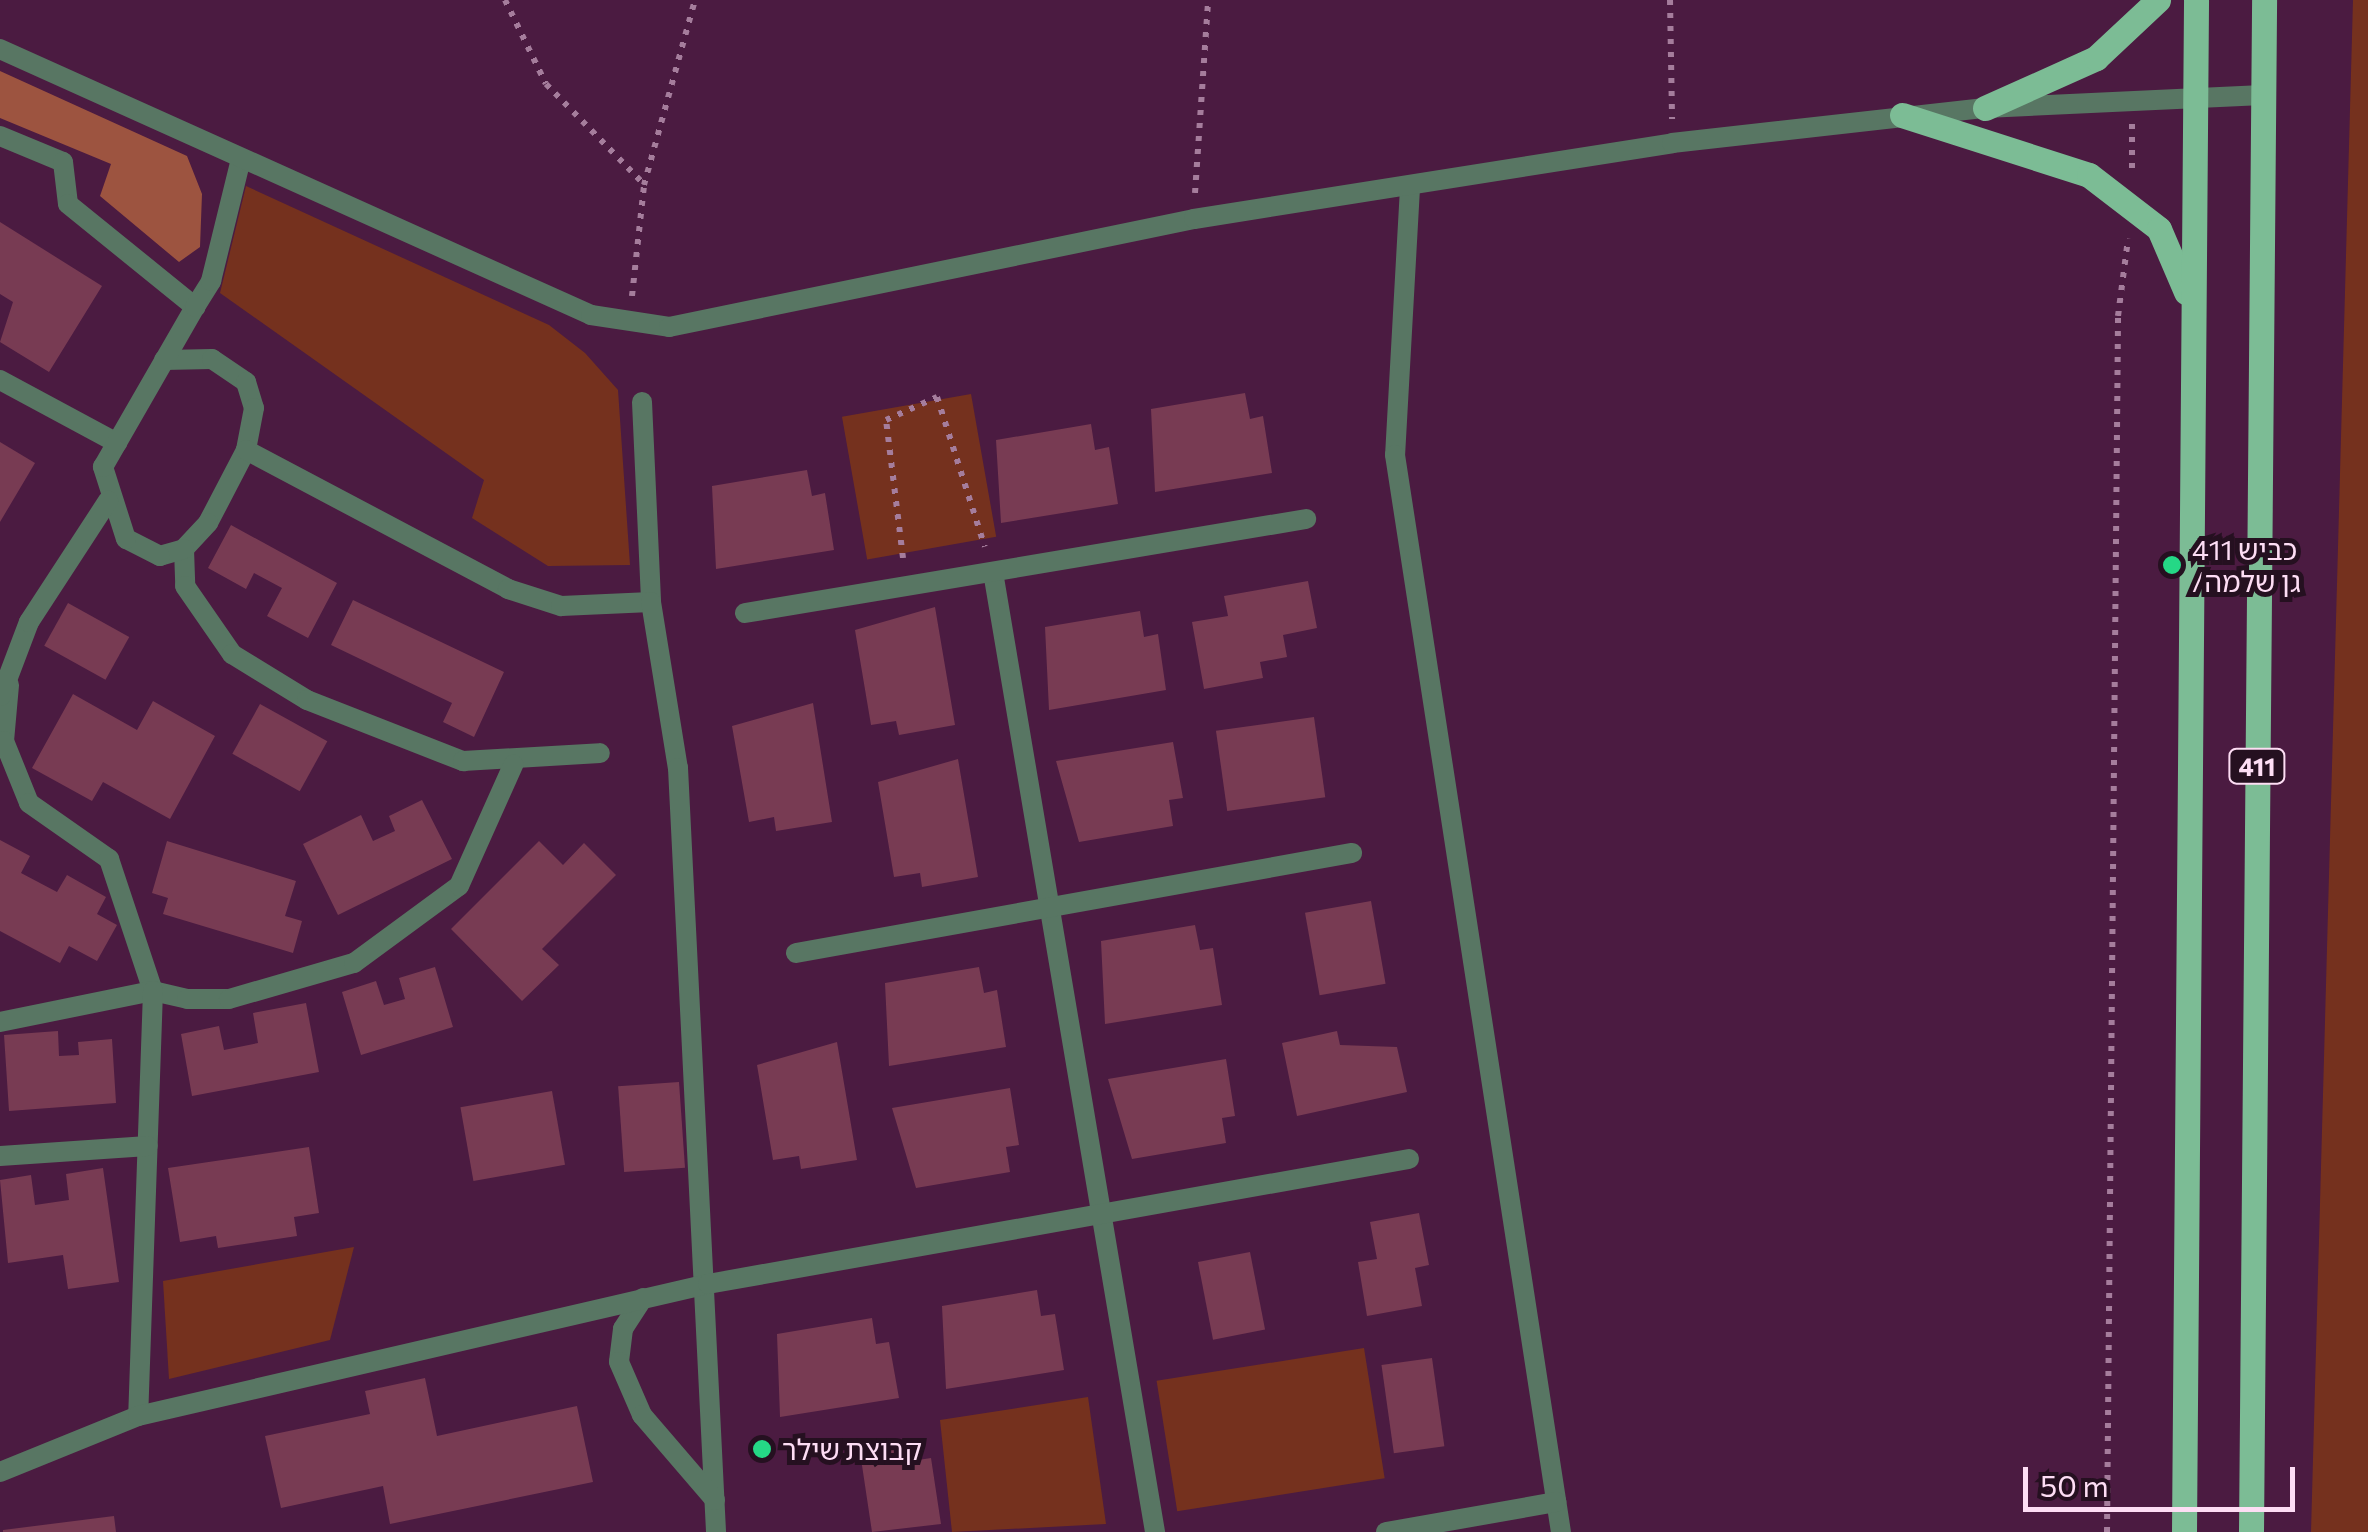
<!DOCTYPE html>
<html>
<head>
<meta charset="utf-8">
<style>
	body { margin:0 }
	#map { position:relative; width:2368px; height:1532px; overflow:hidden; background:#4b1b41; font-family:Commissioner,"Noto Sans Hebrew",sans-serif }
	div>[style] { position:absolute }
	.green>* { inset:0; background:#75311e; transform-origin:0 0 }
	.forest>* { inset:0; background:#9d5440 }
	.building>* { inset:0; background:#783b53; transform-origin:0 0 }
	.path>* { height:6px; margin-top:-3px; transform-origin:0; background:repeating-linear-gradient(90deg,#a57d9c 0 5px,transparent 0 13px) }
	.service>* { height:20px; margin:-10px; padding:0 10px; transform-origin:10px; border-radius:10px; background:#587663 }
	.pedestrian>* { height:20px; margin:-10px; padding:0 10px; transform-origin:10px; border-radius:10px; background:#587663 }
	.minor>* { height:20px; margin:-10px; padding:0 10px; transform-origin:10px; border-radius:10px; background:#587663 }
	.tertiary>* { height:20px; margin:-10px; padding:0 10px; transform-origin:10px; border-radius:10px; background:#587663 }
	.primary>* { height:25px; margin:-12.5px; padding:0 12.5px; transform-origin:12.5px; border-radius:12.5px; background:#7cbc95 }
	.dots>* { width:28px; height:28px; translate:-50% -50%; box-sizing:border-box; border:5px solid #251020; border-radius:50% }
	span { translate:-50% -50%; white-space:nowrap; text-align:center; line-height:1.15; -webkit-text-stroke:10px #251020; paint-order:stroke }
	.shield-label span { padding:2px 8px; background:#251020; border:2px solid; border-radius:8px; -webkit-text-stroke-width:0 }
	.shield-label { font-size:25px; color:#fdddf4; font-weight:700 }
	.poi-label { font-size:28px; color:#fdddf4 }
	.left { translate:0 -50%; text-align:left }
	.scale { position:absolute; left:2023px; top:1467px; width:272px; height:45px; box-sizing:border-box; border:5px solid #fdddf4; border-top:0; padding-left:12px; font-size:30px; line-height:35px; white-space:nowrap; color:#fdddf4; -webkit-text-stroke:8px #251020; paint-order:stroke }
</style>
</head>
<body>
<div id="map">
	<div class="green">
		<div style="clip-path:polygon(2353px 0,2368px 0,2368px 1532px,2311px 1532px)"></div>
		<div style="clip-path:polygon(246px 186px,549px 325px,585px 353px,618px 390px,630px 565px,548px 566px,472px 518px,484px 480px,220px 293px)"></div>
		<div style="left:971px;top:394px;width:145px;height:131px;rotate:80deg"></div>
		<div style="clip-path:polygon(354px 1247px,330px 1340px,169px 1379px,163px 1281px)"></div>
		<div style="left:1364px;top:1348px;width:132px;height:210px;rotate:81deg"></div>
		<div style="clip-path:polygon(1088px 1397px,1106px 1524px,952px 1532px,940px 1420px)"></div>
	</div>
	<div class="forest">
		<div style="clip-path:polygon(0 71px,187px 156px,202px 194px,200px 247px,179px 262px,100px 196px,111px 164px,0 118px)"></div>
	</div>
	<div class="building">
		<div style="clip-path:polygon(0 222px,102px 286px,49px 372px,0 342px,13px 302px,0 294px)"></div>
		<div style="clip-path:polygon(1245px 393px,1250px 419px,1263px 416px,1272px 473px,1155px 492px,1151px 409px)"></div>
		<div style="clip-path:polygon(1091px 424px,1095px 450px,1109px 447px,1118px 504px,1001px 523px,996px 440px)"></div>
		<div style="clip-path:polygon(0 442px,35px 463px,0 522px)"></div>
		<div style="clip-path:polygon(807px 470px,812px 496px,825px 493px,834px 550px,716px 569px,712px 486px)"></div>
		<div style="clip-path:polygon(231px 525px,337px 583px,308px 638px,267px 616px,282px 588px,254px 573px,246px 589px,208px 568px)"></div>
		<div style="clip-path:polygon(1308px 581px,1317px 628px,1283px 635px,1287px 657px,1260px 662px,1263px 678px,1204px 689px,1192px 622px,1228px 616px,1224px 596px)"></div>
		<div style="clip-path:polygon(353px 600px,504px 672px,474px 737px,443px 722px,452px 703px,331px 645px)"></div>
		<div style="left:68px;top:603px;width:70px;height:49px;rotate:29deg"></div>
		<div style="clip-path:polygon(935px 607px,955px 725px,899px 735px,896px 721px,871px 725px,855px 630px)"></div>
		<div style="clip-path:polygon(1140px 611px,1144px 637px,1158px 634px,1166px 690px,1049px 710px,1045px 627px)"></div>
		<div style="clip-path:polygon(73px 694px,137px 730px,153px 701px,215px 736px,170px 819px,103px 782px,92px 801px,32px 768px)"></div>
		<div style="clip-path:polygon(813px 703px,832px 822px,776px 831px,774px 817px,749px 822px,732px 726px)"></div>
		<div style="left:260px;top:704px;width:77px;height:57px;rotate:29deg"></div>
		<div style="left:1314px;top:717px;width:81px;height:99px;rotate:82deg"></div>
		<div style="clip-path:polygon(1173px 742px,1183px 798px,1169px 800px,1173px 826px,1079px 842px,1056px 761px)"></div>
		<div style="clip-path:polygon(958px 759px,978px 877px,922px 887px,920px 873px,894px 877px,878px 782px)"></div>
		<div style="clip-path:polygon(422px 800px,452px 859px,338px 915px,303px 844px,361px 815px,373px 841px,395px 831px,389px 816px)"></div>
		<div style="clip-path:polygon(0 840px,30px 856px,21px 873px,57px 892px,67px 875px,106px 897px,97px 914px,117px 925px,97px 961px,69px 946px,60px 963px,0 931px)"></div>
		<div style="clip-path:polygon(167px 841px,296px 881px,285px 916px,302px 921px,293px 953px,163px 914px,168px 898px,152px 893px)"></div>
		<div style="clip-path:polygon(539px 841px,563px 865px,584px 843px,616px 875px,542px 949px,559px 965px,522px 1001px,451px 929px)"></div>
		<div style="left:1371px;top:901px;width:84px;height:67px;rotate:80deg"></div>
		<div style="clip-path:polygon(1195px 925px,1200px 950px,1213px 948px,1222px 1005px,1105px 1024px,1101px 941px)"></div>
		<div style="clip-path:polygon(435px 967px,453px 1027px,361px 1055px,342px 992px,376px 981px,384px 1005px,405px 999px,399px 978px)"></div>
		<div style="clip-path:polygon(979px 967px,984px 993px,997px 990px,1006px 1047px,889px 1066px,885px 983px)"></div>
		<div style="clip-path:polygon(306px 1003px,319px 1072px,192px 1096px,181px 1034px,219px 1026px,224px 1050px,258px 1043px,253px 1013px)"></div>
		<div style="clip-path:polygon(58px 1031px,59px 1056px,79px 1055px,78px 1042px,112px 1039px,116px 1103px,9px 1111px,4px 1035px)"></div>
		<div style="clip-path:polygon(1337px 1031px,1340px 1045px,1397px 1047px,1407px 1092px,1297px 1116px,1282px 1043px)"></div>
		<div style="clip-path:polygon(837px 1042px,857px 1160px,801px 1169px,799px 1156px,773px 1160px,757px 1065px)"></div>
		<div style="clip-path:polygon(1226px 1059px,1235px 1116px,1222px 1118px,1226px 1143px,1132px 1159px,1108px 1079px)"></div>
		<div style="left:679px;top:1082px;width:86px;height:61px;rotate:86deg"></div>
		<div style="clip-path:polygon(1010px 1088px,1019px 1145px,1006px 1147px,1010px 1172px,916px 1188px,892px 1108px)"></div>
		<div style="left:552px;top:1091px;width:75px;height:93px;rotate:80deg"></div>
		<div style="clip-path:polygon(309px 1147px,319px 1213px,294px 1217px,297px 1236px,218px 1248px,216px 1236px,180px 1242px,168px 1168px)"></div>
		<div style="clip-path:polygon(103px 1168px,119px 1282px,68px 1289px,63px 1255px,8px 1263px,0 1180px,31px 1175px,35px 1205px,69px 1200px,66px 1174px)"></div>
		<div style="clip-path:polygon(1419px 1213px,1429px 1265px,1415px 1268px,1422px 1306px,1367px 1316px,1358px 1262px,1377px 1259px,1370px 1222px)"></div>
		<div style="left:1250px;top:1252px;width:79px;height:53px;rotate:79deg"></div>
		<div style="clip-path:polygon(1037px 1290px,1041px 1316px,1055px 1314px,1064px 1370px,946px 1389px,942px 1306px)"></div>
		<div style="clip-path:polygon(872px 1318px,876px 1344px,889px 1342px,899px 1398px,780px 1417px,777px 1334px)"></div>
		<div style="left:1432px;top:1358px;width:89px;height:51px;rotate:82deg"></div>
		<div style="clip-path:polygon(425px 1378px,437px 1436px,577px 1406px,593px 1482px,390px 1524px,383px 1486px,281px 1508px,265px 1436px,370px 1414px,365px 1391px)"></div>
		<div style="clip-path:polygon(910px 1445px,912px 1461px,931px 1458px,941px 1524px,872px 1532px,860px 1452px)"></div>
		<div style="clip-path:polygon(114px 1516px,116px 1532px,3px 1532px,3px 1530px)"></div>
	</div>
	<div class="path">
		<div style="left:505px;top:0;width:93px;rotate:64deg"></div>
		<div style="left:546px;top:84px;width:140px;rotate:45.6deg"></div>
		<div style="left:1670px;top:0;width:119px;rotate:89deg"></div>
		<div style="left:2132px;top:124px;width:48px;rotate:90deg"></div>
		<div style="left:1195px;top:193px;width:193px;rotate:-86.1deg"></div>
		<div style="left:632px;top:296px;width:112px;rotate:-83.8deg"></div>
		<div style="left:644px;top:185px;width:192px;rotate:-74.6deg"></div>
		<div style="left:903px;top:558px;width:139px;rotate:-97deg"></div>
		<div style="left:886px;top:420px;width:56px;rotate:-24.3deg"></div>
		<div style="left:937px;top:397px;width:157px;rotate:72.3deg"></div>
		<div style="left:2107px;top:1532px;width:1216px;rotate:-89.48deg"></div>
		<div style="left:2118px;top:316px;width:78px;rotate:-82.6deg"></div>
	</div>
	<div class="service">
		<div style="left:0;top:136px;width:68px;rotate:22.4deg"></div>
		<div style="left:63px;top:162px;width:42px;rotate:83.2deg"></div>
		<div style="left:68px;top:204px;width:164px;rotate:39deg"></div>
	</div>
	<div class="pedestrian">
		<div style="left:0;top:380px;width:133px;rotate:28.3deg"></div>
		<div style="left:184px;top:549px;width:37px;rotate:88deg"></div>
		<div style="left:185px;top:586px;width:83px;rotate:55.3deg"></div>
		<div style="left:232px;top:654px;width:88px;rotate:31.5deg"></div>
		<div style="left:307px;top:700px;width:168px;rotate:21.4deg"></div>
		<div style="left:463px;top:761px;width:137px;rotate:-3.3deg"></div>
	</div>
	<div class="minor">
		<div style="left:1410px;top:188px;width:267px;rotate:93.2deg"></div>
		<div style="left:1395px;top:455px;width:1090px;rotate:81.24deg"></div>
		<div style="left:164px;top:360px;width:48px;rotate:-1.2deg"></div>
		<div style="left:212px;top:359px;width:41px;rotate:34.1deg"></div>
		<div style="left:246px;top:382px;width:27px;rotate:73deg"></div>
		<div style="left:254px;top:408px;width:43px;rotate:100.8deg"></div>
		<div style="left:246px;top:450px;width:82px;rotate:117.5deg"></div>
		<div style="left:208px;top:523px;width:35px;rotate:133deg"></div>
		<div style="left:184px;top:549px;width:25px;rotate:164deg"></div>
		<div style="left:160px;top:556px;width:38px;rotate:-153deg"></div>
		<div style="left:126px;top:539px;width:76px;rotate:-107.7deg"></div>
		<div style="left:103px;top:467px;width:185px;rotate:-60.1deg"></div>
		<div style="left:195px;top:307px;width:31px;rotate:-58deg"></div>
		<div style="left:211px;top:281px;width:126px;rotate:-76.2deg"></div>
		<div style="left:642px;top:402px;width:200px;rotate:87.4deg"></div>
		<div style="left:246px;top:450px;width:297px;rotate:27.9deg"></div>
		<div style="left:508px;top:589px;width:56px;rotate:17.8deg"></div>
		<div style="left:561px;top:606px;width:90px;rotate:-2.5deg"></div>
		<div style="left:651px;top:602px;width:168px;rotate:80.8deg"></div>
		<div style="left:678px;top:768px;width:765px;rotate:87.15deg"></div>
		<div style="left:993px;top:572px;width:974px;rotate:80.42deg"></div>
		<div style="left:745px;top:613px;width:569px;rotate:-9.51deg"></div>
		<div style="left:9px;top:685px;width:56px;rotate:95.1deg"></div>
		<div style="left:4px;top:741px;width:67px;rotate:68deg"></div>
		<div style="left:29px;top:803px;width:98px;rotate:35deg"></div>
		<div style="left:109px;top:859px;width:139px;rotate:71.6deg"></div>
		<div style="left:153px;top:991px;width:35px;rotate:13deg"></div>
		<div style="left:187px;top:999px;width:42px"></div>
		<div style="left:229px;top:999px;width:130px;rotate:-16.1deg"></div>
		<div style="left:354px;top:963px;width:130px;rotate:-36.3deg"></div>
		<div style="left:459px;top:886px;width:133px;rotate:-65.9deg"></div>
		<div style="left:1px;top:696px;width:79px;rotate:-69.3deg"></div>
		<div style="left:29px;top:622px;width:145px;rotate:-56.9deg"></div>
		<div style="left:796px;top:953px;width:565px;rotate:-10.2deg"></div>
		<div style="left:0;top:1022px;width:156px;rotate:-11.5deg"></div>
		<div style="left:153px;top:991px;width:425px;rotate:92deg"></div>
		<div style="left:0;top:1156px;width:148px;rotate:-3.9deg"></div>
		<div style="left:643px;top:1298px;width:37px;rotate:123deg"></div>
		<div style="left:623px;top:1329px;width:33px;rotate:97deg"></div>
		<div style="left:619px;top:1362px;width:58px;rotate:66.5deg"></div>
		<div style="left:642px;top:1415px;width:112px;rotate:49.3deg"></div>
		<div style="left:0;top:1472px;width:149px;rotate:-22.1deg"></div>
		<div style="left:138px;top:1416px;width:585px;rotate:-13.04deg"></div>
		<div style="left:708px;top:1284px;width:712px;rotate:-10.11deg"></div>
		<div style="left:1386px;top:1532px;width:173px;rotate:-10deg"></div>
	</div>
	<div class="tertiary">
		<div style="left:0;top:49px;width:648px;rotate:24.23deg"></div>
		<div style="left:591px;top:315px;width:79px;rotate:8.7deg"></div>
		<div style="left:669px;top:327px;width:536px;rotate:-11.62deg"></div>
		<div style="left:1194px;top:219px;width:484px;rotate:-9deg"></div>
		<div style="left:1672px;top:143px;width:315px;rotate:-6.4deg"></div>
		<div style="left:1985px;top:108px;width:278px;rotate:-2.7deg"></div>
	</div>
	<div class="primary">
		<div style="left:1985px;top:108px;width:122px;rotate:-24.2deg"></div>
		<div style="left:2096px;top:58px;width:85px;rotate:-43.1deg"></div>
		<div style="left:1902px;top:115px;width:196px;rotate:17.8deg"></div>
		<div style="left:2089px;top:175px;width:88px;rotate:37.6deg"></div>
		<div style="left:2159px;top:229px;width:69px;rotate:66.8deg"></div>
		<div style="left:2184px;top:1532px;width:1532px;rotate:-89.55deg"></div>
		<div style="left:2251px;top:1532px;width:1532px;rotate:-89.51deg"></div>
	</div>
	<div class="dots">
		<div style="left:2172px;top:565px;background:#25d886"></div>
		<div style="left:762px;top:1449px;background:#25d886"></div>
	</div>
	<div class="shield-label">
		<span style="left:2257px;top:766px">411</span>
	</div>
	<div class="poi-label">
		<span class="left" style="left:2192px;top:565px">כביש 411<br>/גן שלמה</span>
		<span class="left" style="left:782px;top:1449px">קבוצת שילר</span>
	</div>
	<div class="scale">50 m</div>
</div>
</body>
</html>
